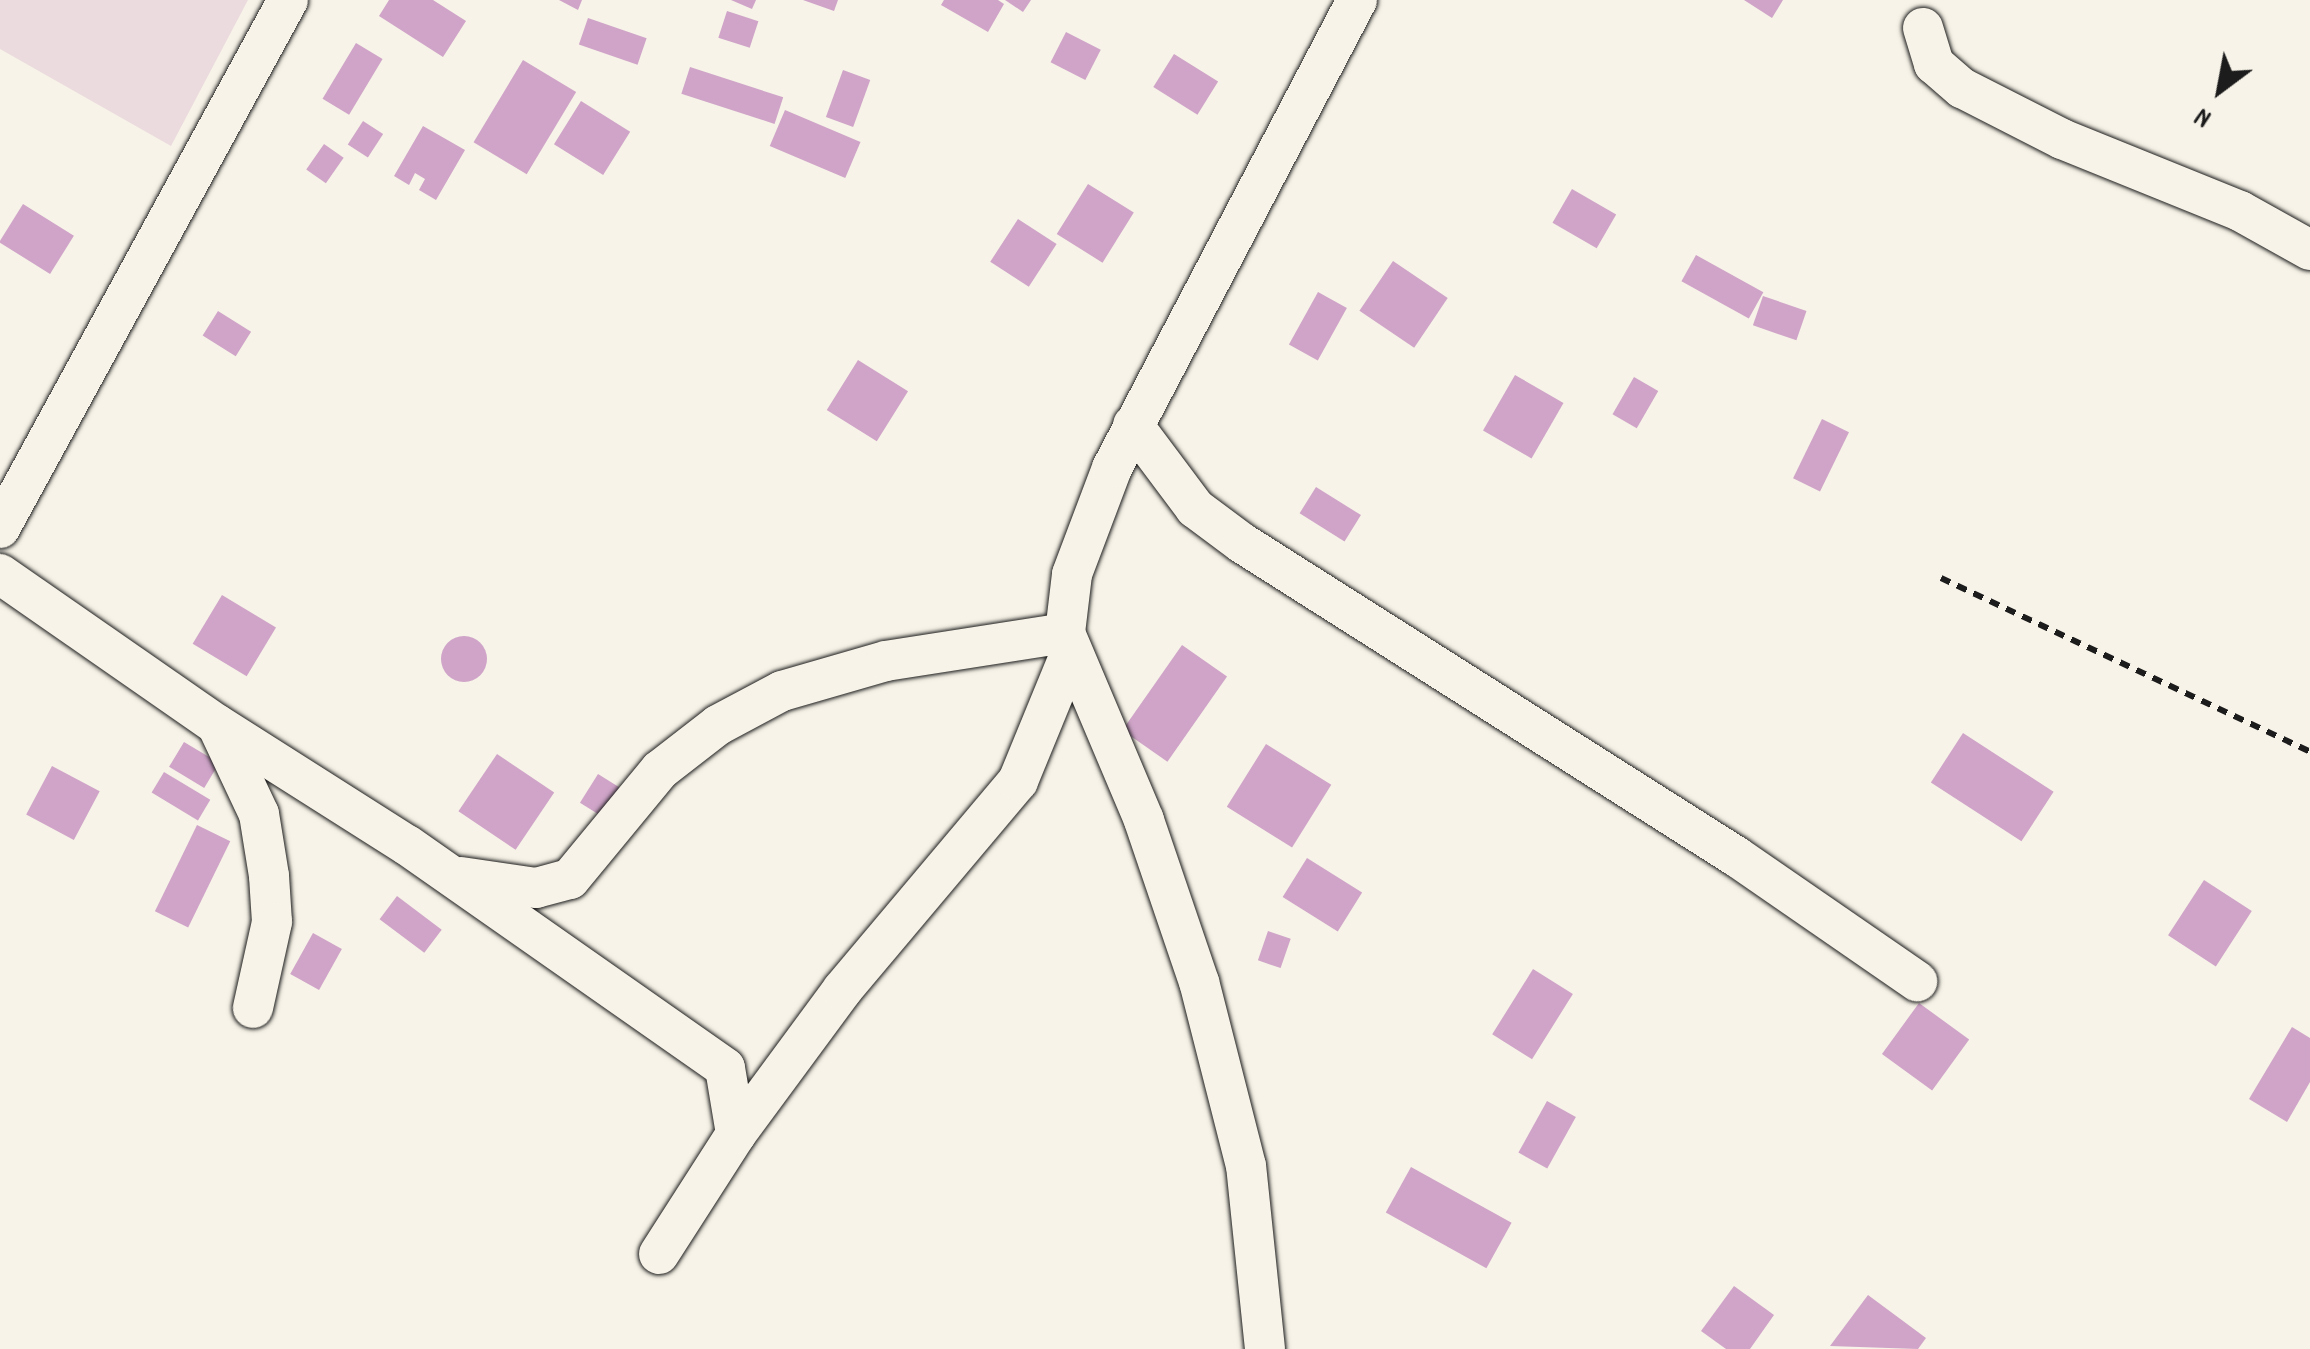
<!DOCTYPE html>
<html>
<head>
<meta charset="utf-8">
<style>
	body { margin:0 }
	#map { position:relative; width:2310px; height:1349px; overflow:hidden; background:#f7f3e8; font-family:Dekko,sans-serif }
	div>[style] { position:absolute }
	.built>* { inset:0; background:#ebdbde }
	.building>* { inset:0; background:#cfa4c8; transform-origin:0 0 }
	.round { border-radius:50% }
	.path>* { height:6px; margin-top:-3px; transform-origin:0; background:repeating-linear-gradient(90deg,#1c1c1c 0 10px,transparent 0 18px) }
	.roads { filter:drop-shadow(0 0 2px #1c1c1c) drop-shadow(0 0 2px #1c1c1c) }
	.minor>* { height:40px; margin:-20px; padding:0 20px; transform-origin:20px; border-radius:20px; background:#f7f3e8 }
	span { translate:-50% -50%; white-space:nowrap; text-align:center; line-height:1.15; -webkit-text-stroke:8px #f7f3e8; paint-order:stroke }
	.north { position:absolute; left:2170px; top:40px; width:100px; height:100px; -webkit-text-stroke:8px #f7f3e8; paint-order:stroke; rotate:212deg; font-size:28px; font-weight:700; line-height:40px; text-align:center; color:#1c1c1c }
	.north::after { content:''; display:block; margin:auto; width:35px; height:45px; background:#1c1c1c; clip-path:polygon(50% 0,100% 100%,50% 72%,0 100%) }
</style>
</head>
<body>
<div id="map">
	<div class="built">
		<div style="clip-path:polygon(0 0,248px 0,171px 146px,0 49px)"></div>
	</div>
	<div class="building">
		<div style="clip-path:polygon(389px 0,433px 0,466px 21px,443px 57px,379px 16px)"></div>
		<div style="clip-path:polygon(559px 0,582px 0,578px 10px)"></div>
		<div style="clip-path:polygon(731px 0,756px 0,752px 9px)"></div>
		<div style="clip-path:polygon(803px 0,838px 0,834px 11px)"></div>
		<div style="clip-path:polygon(944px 0,998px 0,1004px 4px,988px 32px,941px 5px)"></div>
		<div style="clip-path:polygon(1005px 0,1031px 0,1023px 12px)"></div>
		<div style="clip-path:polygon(1744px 0,1783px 0,1772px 18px)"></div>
		<div style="left:727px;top:11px;width:33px;height:28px;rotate:18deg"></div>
		<div style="left:588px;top:18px;width:62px;height:28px;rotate:19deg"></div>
		<div style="left:1066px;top:32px;width:39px;height:34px;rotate:27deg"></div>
		<div style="left:356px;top:43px;width:31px;height:65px;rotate:31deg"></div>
		<div style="left:1174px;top:54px;width:52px;height:39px;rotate:32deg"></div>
		<div style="left:523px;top:60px;width:62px;height:96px;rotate:31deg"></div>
		<div style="left:690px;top:67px;width:98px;height:28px;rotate:18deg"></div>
		<div style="left:843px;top:70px;width:29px;height:50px;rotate:20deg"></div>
		<div style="left:581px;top:101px;width:58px;height:51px;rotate:32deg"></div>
		<div style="left:785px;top:110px;width:82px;height:39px;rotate:23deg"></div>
		<div style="left:363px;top:121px;width:24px;height:28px;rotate:33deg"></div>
		<div style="clip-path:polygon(423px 126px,465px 150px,436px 200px,419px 190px,425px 179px,415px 173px,409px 185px,394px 176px)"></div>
		<div style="left:324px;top:144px;width:24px;height:31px;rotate:35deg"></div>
		<div style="left:1088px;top:184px;width:54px;height:59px;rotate:32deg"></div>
		<div style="left:1572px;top:189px;width:51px;height:39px;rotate:30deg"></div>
		<div style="left:23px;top:204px;width:60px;height:45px;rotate:32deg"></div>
		<div style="left:1018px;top:219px;width:46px;height:51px;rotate:33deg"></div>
		<div style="left:1696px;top:255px;width:77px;height:30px;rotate:29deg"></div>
		<div style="left:1393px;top:261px;width:66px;height:60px;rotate:34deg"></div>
		<div style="left:1318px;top:292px;width:33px;height:60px;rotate:29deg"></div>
		<div style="left:1763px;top:296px;width:46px;height:31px;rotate:19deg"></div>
		<div style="left:218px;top:311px;width:39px;height:29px;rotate:32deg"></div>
		<div style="left:858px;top:360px;width:59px;height:59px;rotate:32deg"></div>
		<div style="left:1515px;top:375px;width:56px;height:64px;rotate:30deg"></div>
		<div style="left:1634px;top:377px;width:28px;height:43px;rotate:30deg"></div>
		<div style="left:1822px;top:419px;width:30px;height:66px;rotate:26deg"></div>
		<div style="left:1316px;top:487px;width:53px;height:31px;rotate:32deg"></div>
		<div style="left:222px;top:595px;width:63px;height:57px;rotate:31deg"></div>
		<div class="round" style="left:441px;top:636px;width:46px;height:46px"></div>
		<div style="left:1182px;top:645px;width:55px;height:104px;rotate:35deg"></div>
		<div style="left:1963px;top:733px;width:108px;height:59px;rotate:33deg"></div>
		<div style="left:184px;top:742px;width:41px;height:29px;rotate:31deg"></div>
		<div style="left:1266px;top:744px;width:77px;height:74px;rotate:32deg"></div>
		<div style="left:497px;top:754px;width:69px;height:69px;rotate:34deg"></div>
		<div style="left:52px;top:766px;width:54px;height:55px;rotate:28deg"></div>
		<div style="left:164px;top:772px;width:54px;height:24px;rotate:31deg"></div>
		<div style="left:598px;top:774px;width:25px;height:34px;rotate:32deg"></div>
		<div style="left:197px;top:825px;width:37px;height:96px;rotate:26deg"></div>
		<div style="left:1307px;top:858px;width:65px;height:46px;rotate:32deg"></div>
		<div style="left:2204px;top:880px;width:57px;height:66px;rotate:33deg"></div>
		<div style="left:397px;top:896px;width:56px;height:29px;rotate:37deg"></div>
		<div style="left:1268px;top:931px;width:24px;height:31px;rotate:19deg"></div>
		<div style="left:313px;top:933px;width:33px;height:47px;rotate:29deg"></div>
		<div style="left:1533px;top:969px;width:47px;height:77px;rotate:32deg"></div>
		<div style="left:1919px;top:1003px;width:62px;height:63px;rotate:36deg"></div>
		<div style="clip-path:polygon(2292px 1027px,2310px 1038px,2310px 1082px,2287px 1122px,2249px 1099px)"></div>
		<div style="left:1547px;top:1101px;width:33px;height:59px;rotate:29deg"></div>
		<div style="left:1411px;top:1167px;width:115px;height:52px;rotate:29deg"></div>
		<div style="clip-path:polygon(1734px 1286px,1774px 1315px,1750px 1349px,1726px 1349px,1701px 1331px)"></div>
		<div style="clip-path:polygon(1868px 1295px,1926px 1338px,1918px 1349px,1830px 1346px)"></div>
	</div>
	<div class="path">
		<div style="left:1941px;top:578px;width:408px;rotate:25.2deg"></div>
	</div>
	<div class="roads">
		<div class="minor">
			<div style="left:1923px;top:28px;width:38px;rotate:73deg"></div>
			<div style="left:1934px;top:64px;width:37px;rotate:41deg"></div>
			<div style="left:1962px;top:88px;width:112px;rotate:27deg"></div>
			<div style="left:2062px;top:139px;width:192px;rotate:22deg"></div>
			<div style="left:2240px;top:211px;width:80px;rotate:29.1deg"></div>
			<div style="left:1133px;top:425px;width:104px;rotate:53.2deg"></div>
			<div style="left:1195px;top:508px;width:59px;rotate:36.7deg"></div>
			<div style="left:1242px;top:543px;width:586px;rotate:32.39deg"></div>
			<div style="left:1737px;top:857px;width:219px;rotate:34.6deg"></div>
			<div style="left:0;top:528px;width:601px;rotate:-61.39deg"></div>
			<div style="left:0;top:574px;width:263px;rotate:34.8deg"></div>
			<div style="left:216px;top:724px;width:226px;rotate:32.4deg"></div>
			<div style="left:407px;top:845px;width:388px;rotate:35deg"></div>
			<div style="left:725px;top:1068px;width:67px;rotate:80.5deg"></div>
			<div style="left:218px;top:727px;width:96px;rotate:64.8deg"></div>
			<div style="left:259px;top:814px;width:63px;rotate:80.8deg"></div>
			<div style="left:269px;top:876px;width:46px;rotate:86.3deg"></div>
			<div style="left:272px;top:922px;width:88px;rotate:102.5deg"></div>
			<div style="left:461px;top:877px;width:76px;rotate:8.3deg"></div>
			<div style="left:536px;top:888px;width:35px;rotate:-15deg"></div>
			<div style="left:570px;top:879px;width:141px;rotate:-50.5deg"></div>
			<div style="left:660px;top:770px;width:73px;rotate:-37.8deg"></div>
			<div style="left:718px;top:725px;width:72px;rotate:-28deg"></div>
			<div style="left:782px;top:691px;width:108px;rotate:-16.1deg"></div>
			<div style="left:886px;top:661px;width:181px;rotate:-8.9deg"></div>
			<div style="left:659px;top:1254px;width:143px;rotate:-57.3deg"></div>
			<div style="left:736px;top:1134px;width:179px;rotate:-53.6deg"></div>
			<div style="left:842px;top:990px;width:273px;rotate:-49.9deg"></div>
			<div style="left:1018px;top:781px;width:137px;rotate:-67.7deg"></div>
			<div style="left:1265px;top:1349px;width:184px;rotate:-95.9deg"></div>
			<div style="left:1246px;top:1166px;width:190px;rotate:-104.3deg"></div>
			<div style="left:1199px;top:982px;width:171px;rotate:-108.8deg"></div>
			<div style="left:1144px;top:820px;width:203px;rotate:-112.9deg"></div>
			<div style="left:1065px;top:633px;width:59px;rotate:-83.2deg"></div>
			<div style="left:1072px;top:574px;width:113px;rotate:-69.3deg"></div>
			<div style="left:1112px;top:468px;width:528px;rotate:-62.37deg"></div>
		</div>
	</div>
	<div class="north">N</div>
</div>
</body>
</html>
